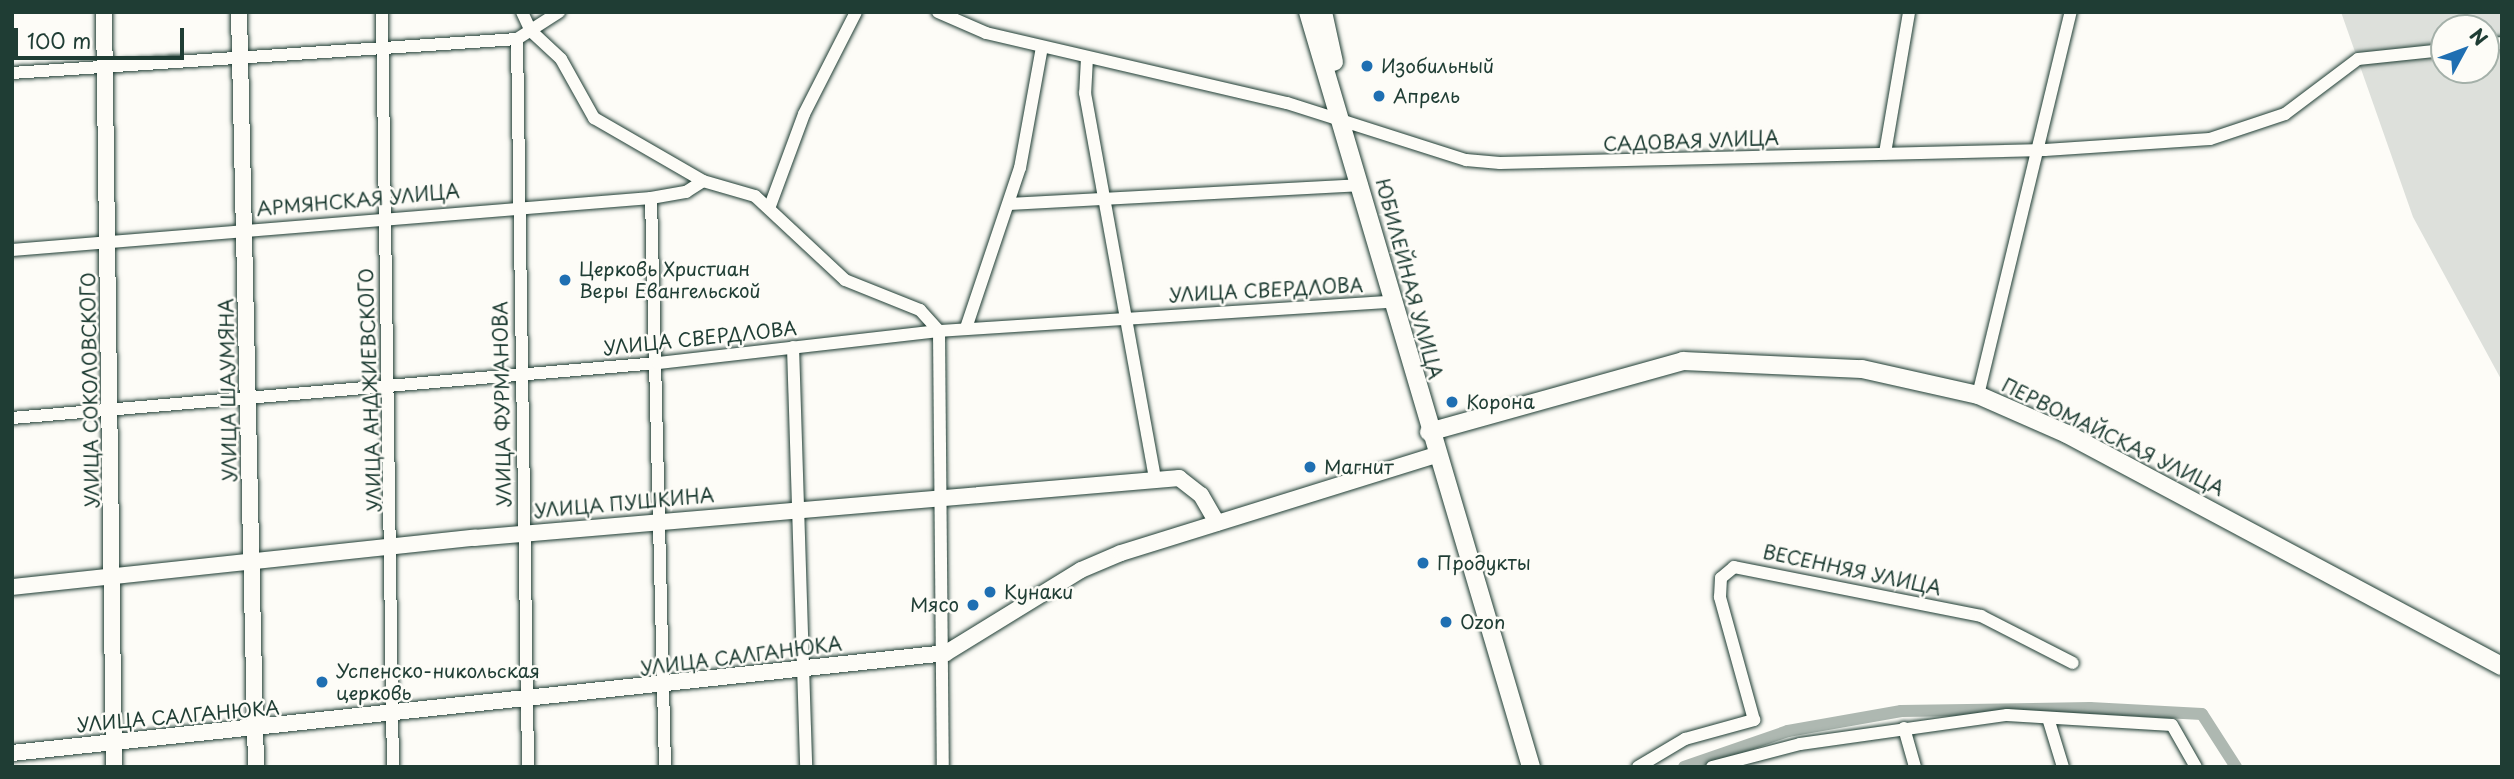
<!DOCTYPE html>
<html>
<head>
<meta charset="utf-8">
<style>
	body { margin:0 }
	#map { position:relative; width:2514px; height:779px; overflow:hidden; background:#fdfcf7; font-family:"Playpen Sans",sans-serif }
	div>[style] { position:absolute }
	.green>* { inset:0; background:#dde0db }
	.canal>* { height:12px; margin:-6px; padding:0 6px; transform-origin:6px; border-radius:6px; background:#aeb8b1 }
	.roads { filter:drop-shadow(0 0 2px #1f3d34) drop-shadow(0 0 2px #1f3d34) }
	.minor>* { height:12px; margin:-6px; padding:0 6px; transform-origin:6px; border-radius:6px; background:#fdfcf7 }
	.tertiary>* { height:16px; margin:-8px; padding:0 8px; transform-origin:8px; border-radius:8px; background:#fdfcf7 }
	.secondary>* { height:18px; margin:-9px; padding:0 9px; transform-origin:9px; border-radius:9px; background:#fdfcf7 }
	.dots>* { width:19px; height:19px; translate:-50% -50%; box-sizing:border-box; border:4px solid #fdfcf7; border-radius:50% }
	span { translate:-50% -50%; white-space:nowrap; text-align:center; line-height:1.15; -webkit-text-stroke:5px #fdfcf7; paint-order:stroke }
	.poi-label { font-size:19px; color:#1f3d34 }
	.left { translate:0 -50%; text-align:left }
	.right { translate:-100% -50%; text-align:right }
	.street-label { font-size:19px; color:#1f3d34 }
	.frame { position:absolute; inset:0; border:14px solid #1f3d34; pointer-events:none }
	.north { position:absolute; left:2430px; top:14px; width:70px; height:70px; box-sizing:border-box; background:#fdfcf7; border:2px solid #a4b0a9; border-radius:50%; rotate:49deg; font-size:19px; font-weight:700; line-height:28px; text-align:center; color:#1f3d34 }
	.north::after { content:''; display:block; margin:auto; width:24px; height:32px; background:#1f6fb2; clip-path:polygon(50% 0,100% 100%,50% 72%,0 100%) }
	.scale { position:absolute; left:14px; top:28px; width:170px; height:32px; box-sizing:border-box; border:4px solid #1f3d34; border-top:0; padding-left:9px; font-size:21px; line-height:24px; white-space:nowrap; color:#1f3d34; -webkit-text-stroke:5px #fdfcf7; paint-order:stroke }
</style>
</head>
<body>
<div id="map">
	<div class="green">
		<div style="clip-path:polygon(evenodd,2341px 12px,2502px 12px,2502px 381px,2413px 217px,2341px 12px,2444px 28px,2486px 28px,2486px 70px,2444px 70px,2444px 28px)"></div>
	</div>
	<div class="canal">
		<div style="left:1684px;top:767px;width:110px;rotate:-19.1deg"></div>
		<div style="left:1788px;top:731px;width:115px;rotate:-10deg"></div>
		<div style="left:1901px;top:711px;width:189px;rotate:-0.9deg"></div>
		<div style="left:2090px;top:708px;width:112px;rotate:3.1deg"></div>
		<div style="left:2202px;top:714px;width:63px;rotate:57.3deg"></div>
	</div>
	<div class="roads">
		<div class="minor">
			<div style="left:382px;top:12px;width:755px;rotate:89.17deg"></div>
			<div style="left:522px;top:12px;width:21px;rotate:65deg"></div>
			<div style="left:531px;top:31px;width:41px;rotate:43deg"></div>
			<div style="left:561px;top:59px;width:68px;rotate:60.8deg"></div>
			<div style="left:594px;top:118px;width:126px;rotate:30deg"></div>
			<div style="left:703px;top:181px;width:54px;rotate:16.1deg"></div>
			<div style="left:755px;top:196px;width:123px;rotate:43deg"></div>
			<div style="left:845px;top:280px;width:81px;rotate:21.8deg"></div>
			<div style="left:920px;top:310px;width:28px;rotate:48deg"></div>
			<div style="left:939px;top:331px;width:436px;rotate:89.5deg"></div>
			<div style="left:938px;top:12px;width:52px;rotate:23.6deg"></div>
			<div style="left:986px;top:33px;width:309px;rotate:13.1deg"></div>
			<div style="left:1287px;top:103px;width:188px;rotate:17.7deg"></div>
			<div style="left:1466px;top:160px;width:34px;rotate:5deg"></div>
			<div style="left:1500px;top:163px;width:545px;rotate:-1.37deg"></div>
			<div style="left:2045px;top:150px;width:165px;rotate:-3.8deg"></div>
			<div style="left:2210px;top:139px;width:79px;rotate:-18.4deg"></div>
			<div style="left:2285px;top:114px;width:91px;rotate:-37deg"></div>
			<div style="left:2358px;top:59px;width:86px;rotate:-6deg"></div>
			<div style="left:517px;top:39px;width:728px;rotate:89.13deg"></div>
			<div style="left:2486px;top:45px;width:16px;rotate:-7deg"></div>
			<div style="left:1087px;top:58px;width:35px;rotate:93deg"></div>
			<div style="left:1085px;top:93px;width:393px;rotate:79.7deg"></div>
			<div style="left:12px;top:73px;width:506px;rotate:-3.85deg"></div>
			<div style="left:517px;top:39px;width:50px;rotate:-32.7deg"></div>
			<div style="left:1885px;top:153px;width:143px;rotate:-80.3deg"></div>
			<div style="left:651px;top:198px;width:569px;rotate:88.59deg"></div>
			<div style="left:1010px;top:204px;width:352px;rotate:-3.1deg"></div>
			<div style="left:770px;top:206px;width:98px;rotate:-69.7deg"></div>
			<div style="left:804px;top:114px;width:114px;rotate:-63deg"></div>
			<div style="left:12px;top:250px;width:641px;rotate:-4.65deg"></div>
			<div style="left:651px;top:198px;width:36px;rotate:-10deg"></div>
			<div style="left:686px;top:192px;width:20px;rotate:-33deg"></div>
			<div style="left:966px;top:328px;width:169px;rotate:-71.4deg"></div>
			<div style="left:1020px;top:168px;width:123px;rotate:-79.7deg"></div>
			<div style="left:793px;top:347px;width:420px;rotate:88.2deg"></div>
			<div style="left:1978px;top:395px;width:394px;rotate:-76.4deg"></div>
			<div style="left:12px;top:418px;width:648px;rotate:-4.87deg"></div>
			<div style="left:658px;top:363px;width:283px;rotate:-6.5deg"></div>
			<div style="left:939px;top:331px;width:454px;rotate:-3.7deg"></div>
			<div style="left:2048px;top:718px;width:51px;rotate:73deg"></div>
			<div style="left:1904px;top:728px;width:41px;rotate:74.2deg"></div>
			<div style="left:1638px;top:767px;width:55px;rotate:-30.8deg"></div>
			<div style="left:1685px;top:739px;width:72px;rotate:-15.4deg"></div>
			<div style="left:1754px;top:720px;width:128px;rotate:-105.5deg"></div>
			<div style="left:1720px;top:597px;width:19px;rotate:-87deg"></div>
			<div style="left:1721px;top:578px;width:17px;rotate:-40deg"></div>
			<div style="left:1734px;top:567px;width:252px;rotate:11.2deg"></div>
			<div style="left:1981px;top:616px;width:103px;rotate:27.1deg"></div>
			<div style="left:1712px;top:767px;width:91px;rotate:-14.6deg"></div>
			<div style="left:1800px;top:744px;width:209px;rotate:-8deg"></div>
			<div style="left:2007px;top:715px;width:165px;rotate:3.5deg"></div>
			<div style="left:2172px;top:725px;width:48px;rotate:60.3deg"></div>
		</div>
		<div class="tertiary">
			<div style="left:104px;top:12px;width:755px;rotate:89.24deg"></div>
			<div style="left:239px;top:12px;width:755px;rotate:88.71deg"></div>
			<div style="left:12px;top:587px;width:465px;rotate:-6.1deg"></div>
			<div style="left:474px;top:538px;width:708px;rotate:-4.86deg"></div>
			<div style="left:1179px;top:478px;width:28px;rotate:38deg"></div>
			<div style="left:1201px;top:495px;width:32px;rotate:60deg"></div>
			<div style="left:12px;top:753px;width:939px;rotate:-6.11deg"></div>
			<div style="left:946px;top:653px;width:158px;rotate:-31.6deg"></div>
			<div style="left:1081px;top:570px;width:43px;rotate:-23deg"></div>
			<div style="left:1121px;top:553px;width:329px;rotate:-17.3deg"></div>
		</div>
		<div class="secondary">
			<div style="left:1308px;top:12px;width:787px;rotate:73.54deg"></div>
			<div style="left:1323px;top:12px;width:51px;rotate:77.6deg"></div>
			<div style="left:1429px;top:432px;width:264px;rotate:-15.6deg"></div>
			<div style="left:1683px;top:361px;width:179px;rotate:2.6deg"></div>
			<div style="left:1862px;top:369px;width:119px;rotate:12.6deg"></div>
			<div style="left:1978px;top:395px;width:97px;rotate:23.7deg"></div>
			<div style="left:2067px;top:434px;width:493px;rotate:28.1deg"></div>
		</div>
	</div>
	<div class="dots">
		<div style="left:1367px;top:66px;background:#1f6fb2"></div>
		<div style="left:1379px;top:96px;background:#1f6fb2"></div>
		<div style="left:565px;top:280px;background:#1f6fb2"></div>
		<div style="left:1452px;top:402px;background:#1f6fb2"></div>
		<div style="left:1310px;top:467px;background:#1f6fb2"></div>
		<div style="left:1423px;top:563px;background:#1f6fb2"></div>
		<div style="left:990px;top:592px;background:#1f6fb2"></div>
		<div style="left:973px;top:605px;background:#1f6fb2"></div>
		<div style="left:1446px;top:622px;background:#1f6fb2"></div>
		<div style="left:322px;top:682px;background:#1f6fb2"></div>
	</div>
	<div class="poi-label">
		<span class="left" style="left:1381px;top:66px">Изобильный</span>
		<span class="left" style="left:1393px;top:96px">Апрель</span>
		<span class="left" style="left:579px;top:280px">Церковь Христиан<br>Веры Евангельской</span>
		<span class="left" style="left:1466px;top:402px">Корона</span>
		<span class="left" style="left:1324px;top:467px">Магнит</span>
		<span class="left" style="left:1437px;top:563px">Продукты</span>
		<span class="left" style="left:1004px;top:592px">Кунаки</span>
		<span class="right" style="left:959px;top:605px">Мясо</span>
		<span class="left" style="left:1460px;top:622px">Ozon</span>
		<span class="left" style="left:336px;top:682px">Успенско-никольская<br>церковь</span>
	</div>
	<div class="street-label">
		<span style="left:1691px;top:141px;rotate:-2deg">САДОВАЯ УЛИЦА</span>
		<span style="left:358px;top:200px;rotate:-5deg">АРМЯНСКАЯ УЛИЦА</span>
		<span style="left:1409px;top:279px;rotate:75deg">ЮБИЛЕЙНАЯ УЛИЦА</span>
		<span style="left:1266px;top:290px;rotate:-3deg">УЛИЦА СВЕРДЛОВА</span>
		<span style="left:700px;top:338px;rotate:-6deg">УЛИЦА СВЕРДЛОВА</span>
		<span style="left:90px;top:390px;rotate:-91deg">УЛИЦА СОКОЛОВСКОГО</span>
		<span style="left:228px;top:390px;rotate:-91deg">УЛИЦА ШАУМЯНА</span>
		<span style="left:370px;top:390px;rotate:-92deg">УЛИЦА АНДЖИЕВСКОГО</span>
		<span style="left:502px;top:404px;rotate:-91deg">УЛИЦА ФУРМАНОВА</span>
		<span style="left:2113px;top:437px;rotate:26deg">ПЕРВОМАЙСКАЯ УЛИЦА</span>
		<span style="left:624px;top:503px;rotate:-5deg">УЛИЦА ПУШКИНА</span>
		<span style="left:1852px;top:570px;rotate:12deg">ВЕСЕННЯЯ УЛИЦА</span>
		<span style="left:741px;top:656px;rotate:-7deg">УЛИЦА САЛГАНЮКА</span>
		<span style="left:178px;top:716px;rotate:-5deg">УЛИЦА САЛГАНЮКА</span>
	</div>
	<div class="frame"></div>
	<div class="north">N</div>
	<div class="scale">100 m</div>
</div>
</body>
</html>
